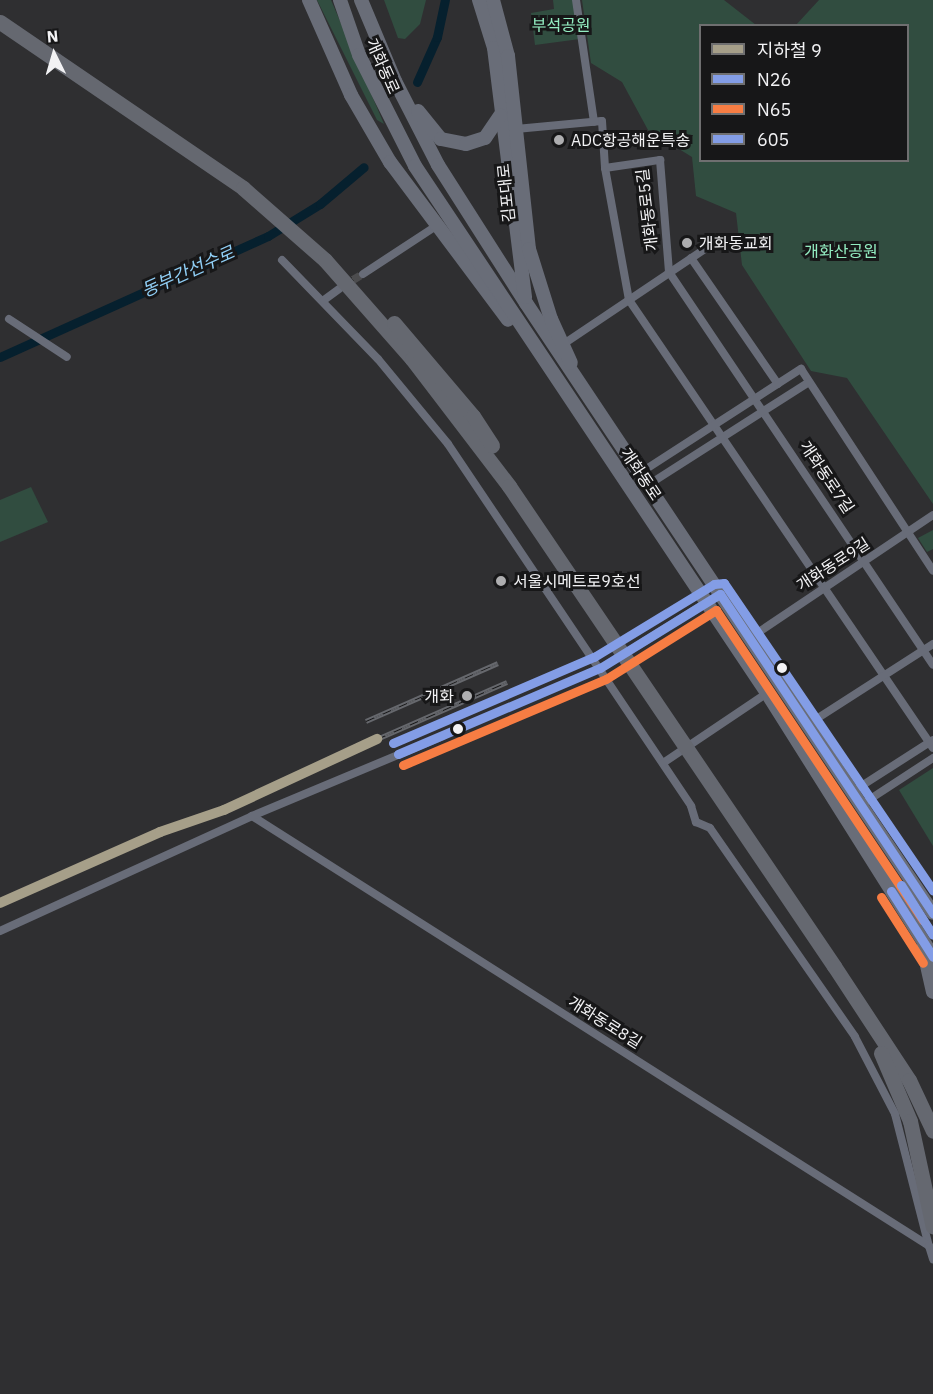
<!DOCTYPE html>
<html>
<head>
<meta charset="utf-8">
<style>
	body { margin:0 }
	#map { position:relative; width:933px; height:1394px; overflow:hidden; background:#2f2f31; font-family:"IBM Plex Sans","Noto Sans KR",sans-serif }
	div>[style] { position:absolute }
	.green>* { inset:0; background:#314d40 }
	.canal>* { height:9px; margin:-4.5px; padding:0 4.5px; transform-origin:4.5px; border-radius:4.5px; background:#06202e }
	.street-tunnel>* { height:8px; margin-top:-4px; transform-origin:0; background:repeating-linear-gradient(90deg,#4c4c4e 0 8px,transparent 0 12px) }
	.street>* { height:8px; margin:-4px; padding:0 4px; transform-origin:4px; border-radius:4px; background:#686c78 }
	.primary>* { height:14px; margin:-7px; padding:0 7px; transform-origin:7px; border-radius:7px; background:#696d78 }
	.highway>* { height:15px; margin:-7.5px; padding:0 7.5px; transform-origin:7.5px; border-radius:7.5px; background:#656870 }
	.rail>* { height:5px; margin-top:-2.5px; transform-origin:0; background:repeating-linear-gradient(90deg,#171718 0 9px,#66686d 0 18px); box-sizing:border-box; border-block:2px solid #66686d }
	.bus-1>* { height:9px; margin:-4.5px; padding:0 4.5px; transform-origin:4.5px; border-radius:4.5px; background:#839de6 }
	.bus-2>* { height:9px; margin:-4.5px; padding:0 4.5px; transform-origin:4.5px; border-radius:4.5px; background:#f77d43 }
	.bus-3>* { height:9px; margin:-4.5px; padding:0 4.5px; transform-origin:4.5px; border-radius:4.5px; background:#839de6 }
	.metro-1>* { height:10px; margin:-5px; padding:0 5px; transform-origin:5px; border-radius:5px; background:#a69f89 }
	.dots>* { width:16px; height:16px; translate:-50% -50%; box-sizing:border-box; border:3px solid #171718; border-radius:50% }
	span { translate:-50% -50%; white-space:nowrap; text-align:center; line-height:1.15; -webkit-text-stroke:6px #171718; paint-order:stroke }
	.park-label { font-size:16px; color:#93ecc1 }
	.street-label { font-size:16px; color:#f2f2f4 }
	.poi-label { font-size:16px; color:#f2f2f4 }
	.left { translate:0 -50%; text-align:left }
	.right { translate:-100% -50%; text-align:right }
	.water-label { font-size:18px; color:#90cff6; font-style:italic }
	.legend { position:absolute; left:699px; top:24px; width:210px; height:138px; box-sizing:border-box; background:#171718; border:2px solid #6f6f70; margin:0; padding:8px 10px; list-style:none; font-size:18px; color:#f2f2f4 }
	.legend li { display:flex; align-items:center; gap:12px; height:30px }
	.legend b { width:30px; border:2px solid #6f6f70 }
	.north { position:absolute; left:24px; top:24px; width:60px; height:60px; -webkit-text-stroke:4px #171718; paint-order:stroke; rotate:355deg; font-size:16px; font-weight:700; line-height:24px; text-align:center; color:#f2f2f4 }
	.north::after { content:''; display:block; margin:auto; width:21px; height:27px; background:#f2f2f4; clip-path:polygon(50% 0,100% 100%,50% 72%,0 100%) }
</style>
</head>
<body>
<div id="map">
	<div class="green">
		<div style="clip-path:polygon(317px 0,331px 0,384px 124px,377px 120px)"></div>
		<div style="clip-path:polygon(384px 0,426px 0,420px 24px,405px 39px,398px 38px)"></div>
		<div style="clip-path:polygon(553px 0,574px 0,580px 39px,535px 45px,531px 13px,554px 9px)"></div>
		<div style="clip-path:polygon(582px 0,724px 0,756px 25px,700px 26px,700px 160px,908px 160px,908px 26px,796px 25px,819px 0,933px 0,933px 504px,847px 378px,811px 371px,742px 265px,736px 213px,696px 196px,692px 157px,648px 130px,622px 82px,591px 63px)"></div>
		<div style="clip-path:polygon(31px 487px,48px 522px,0 542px,0 500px)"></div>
		<div style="clip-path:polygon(933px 530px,933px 549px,927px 552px,918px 538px)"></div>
		<div style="clip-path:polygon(933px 768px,933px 846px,899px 790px)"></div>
	</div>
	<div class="canal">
		<div style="left:417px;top:82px;width:49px;rotate:-66deg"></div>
		<div style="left:437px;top:37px;width:38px;rotate:-78deg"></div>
		<div style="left:0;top:357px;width:294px;rotate:-24.3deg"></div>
		<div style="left:268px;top:236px;width:61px;rotate:-31.6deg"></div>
		<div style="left:320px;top:204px;width:57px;rotate:-40.1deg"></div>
	</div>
	<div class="street-tunnel">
		<div style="left:343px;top:286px;width:23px;rotate:-31deg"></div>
	</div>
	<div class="street">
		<div style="left:576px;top:0;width:123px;rotate:81.6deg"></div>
		<div style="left:516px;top:129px;width:86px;rotate:-5.3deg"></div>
		<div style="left:602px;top:121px;width:47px;rotate:86.3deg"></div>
		<div style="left:605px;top:168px;width:134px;rotate:79.7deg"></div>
		<div style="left:629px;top:300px;width:541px;rotate:55.84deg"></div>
		<div style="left:605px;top:168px;width:56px;rotate:-8.3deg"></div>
		<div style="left:660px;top:160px;width:112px;rotate:85.4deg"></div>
		<div style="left:669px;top:272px;width:473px;rotate:56.1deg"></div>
		<div style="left:691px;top:258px;width:153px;rotate:55.4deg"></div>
		<div style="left:282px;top:260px;width:138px;rotate:45.9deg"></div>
		<div style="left:378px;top:359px;width:110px;rotate:50.5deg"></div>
		<div style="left:448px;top:444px;width:436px;rotate:56.1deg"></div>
		<div style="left:691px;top:806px;width:17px;rotate:73deg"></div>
		<div style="left:696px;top:822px;width:15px;rotate:23deg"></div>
		<div style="left:710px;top:828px;width:254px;rotate:55.2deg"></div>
		<div style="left:855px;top:1037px;width:87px;rotate:62.5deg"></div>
		<div style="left:895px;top:1114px;width:136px;rotate:75.6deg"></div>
		<div style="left:363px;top:274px;width:87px;rotate:-33.3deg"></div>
		<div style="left:324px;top:300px;width:19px;rotate:-36deg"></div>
		<div style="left:9px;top:319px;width:69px;rotate:33.2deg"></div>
		<div style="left:565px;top:343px;width:179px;rotate:-33.9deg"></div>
		<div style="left:640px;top:473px;width:192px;rotate:-32.9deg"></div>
		<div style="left:801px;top:369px;width:241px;rotate:56.8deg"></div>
		<div style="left:648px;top:485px;width:191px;rotate:-32.6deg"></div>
		<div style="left:750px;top:638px;width:220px;rotate:-33.9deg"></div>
		<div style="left:637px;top:646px;width:98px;rotate:-32.1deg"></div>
		<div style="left:807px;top:725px;width:150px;rotate:-32.7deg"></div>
		<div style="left:663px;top:763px;width:125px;rotate:-33.9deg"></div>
		<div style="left:852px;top:792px;width:96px;rotate:-32.7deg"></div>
		<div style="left:861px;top:805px;width:86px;rotate:-33.1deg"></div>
		<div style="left:252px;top:816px;width:802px;rotate:32.42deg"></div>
		<div style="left:929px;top:1246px;width:14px;rotate:73deg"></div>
		<div style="left:0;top:931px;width:277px;rotate:-24.5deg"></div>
		<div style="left:252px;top:816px;width:207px;rotate:-22.7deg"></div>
	</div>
	<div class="primary">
		<div style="left:309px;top:0;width:104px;rotate:66.1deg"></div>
		<div style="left:351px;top:95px;width:78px;rotate:59.8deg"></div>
		<div style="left:390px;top:162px;width:197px;rotate:53.2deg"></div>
		<div style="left:340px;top:0;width:58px;rotate:70.9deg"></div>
		<div style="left:359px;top:55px;width:124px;rotate:63.2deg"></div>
		<div style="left:415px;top:166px;width:634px;rotate:56.26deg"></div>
		<div style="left:767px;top:693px;width:312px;rotate:57.8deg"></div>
		<div style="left:361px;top:0;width:88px;rotate:67.2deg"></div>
		<div style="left:395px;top:81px;width:94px;rotate:62.9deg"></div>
		<div style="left:438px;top:165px;width:164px;rotate:57.5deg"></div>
		<div style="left:526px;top:303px;width:733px;rotate:56.29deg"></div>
		<div style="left:479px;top:0;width:50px;rotate:72.6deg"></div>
		<div style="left:494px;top:48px;width:251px;rotate:82.9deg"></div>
		<div style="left:493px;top:0;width:58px;rotate:75deg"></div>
		<div style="left:508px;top:56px;width:194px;rotate:83.8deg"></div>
		<div style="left:529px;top:249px;width:73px;rotate:72.6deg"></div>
		<div style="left:551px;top:319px;width:48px;rotate:65.6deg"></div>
		<div style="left:418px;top:111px;width:36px;rotate:51deg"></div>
		<div style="left:441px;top:139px;width:25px;rotate:11deg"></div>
		<div style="left:466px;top:144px;width:20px;rotate:-18deg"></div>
		<div style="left:485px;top:138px;width:27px;rotate:-56deg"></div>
		<div style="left:923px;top:948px;width:45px;rotate:77.2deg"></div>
	</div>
	<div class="highway">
		<div style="left:0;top:22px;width:294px;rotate:34.3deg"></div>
		<div style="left:243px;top:188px;width:109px;rotate:41.3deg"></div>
		<div style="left:325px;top:260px;width:132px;rotate:48.7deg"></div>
		<div style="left:412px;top:359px;width:160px;rotate:52.6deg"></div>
		<div style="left:509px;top:486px;width:580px;rotate:55.9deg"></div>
		<div style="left:834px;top:966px;width:136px;rotate:56.7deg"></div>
		<div style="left:909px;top:1080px;width:56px;rotate:64.8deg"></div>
		<div style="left:394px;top:323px;width:122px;rotate:49.7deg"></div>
		<div style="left:473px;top:416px;width:35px;rotate:57deg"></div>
		<div style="left:881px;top:1053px;width:74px;rotate:66.9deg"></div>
		<div style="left:910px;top:1121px;width:108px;rotate:77.8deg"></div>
	</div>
	<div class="rail">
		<div style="left:366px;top:721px;width:144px;rotate:-23.7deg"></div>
		<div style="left:377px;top:739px;width:142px;rotate:-23.7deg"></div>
	</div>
	<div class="bus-1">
		<div style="left:398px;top:754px;width:220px;rotate:-23.1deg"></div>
		<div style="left:600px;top:668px;width:141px;rotate:-31.7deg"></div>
		<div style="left:720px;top:594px;width:384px;rotate:56.3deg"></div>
		<div style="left:891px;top:891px;width:78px;rotate:57.5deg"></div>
	</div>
	<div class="bus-2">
		<div style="left:403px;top:765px;width:220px;rotate:-23deg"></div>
		<div style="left:606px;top:679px;width:130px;rotate:-32.1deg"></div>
		<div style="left:716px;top:610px;width:373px;rotate:56.3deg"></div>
		<div style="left:881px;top:897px;width:78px;rotate:57.5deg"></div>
	</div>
	<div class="bus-3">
		<div style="left:393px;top:743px;width:219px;rotate:-23.2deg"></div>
		<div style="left:594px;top:657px;width:140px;rotate:-31.3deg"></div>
		<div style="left:714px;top:584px;width:10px;rotate:-6deg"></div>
		<div style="left:724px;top:583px;width:372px;rotate:55.8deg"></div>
		<div style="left:901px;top:885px;width:59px;rotate:57.4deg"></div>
	</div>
	<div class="metro-1">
		<div style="left:0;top:903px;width:175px;rotate:-23.9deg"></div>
		<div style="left:160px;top:832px;width:68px;rotate:-19deg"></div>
		<div style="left:224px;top:810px;width:169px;rotate:-24.9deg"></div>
	</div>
	<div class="dots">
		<div style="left:559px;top:140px;background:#aeaeb0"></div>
		<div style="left:687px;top:243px;background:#aeaeb0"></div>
		<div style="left:501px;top:581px;background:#aeaeb0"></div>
		<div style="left:782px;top:668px;background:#f2f2f4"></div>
		<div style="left:467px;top:696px;background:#aeaeb0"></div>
		<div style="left:458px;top:729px;background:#f2f2f4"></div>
	</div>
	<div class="park-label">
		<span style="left:561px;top:25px">부석공원</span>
		<span style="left:841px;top:251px">개화산공원</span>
	</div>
	<div class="street-label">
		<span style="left:383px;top:66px;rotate:66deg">개화동로</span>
		<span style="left:506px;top:193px;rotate:-96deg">김포대로</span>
		<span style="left:647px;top:210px;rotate:-97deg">개화동로5길</span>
		<span style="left:641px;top:474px;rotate:56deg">개화동로</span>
		<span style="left:827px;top:477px;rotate:56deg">개화동로7길</span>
		<span style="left:833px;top:564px;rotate:-33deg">개화동로9길</span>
		<span style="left:605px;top:1022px;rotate:32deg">개화동로8길</span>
	</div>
	<div class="poi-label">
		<span class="left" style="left:571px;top:140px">ADC항공해운특송</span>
		<span class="left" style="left:699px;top:243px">개화동교회</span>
		<span class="left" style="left:513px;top:581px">서울시메트로9호선</span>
		<span class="right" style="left:454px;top:696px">개화</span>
	</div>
	<div class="water-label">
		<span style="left:188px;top:272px;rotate:-24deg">동부간선수로</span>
	</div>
	<ul class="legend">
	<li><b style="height:8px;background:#a69f89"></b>지하철 9</li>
	<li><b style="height:8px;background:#839de6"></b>N26</li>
	<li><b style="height:8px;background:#f77d43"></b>N65</li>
	<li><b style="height:8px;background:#839de6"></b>605</li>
	</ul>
	<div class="north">N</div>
</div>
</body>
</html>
